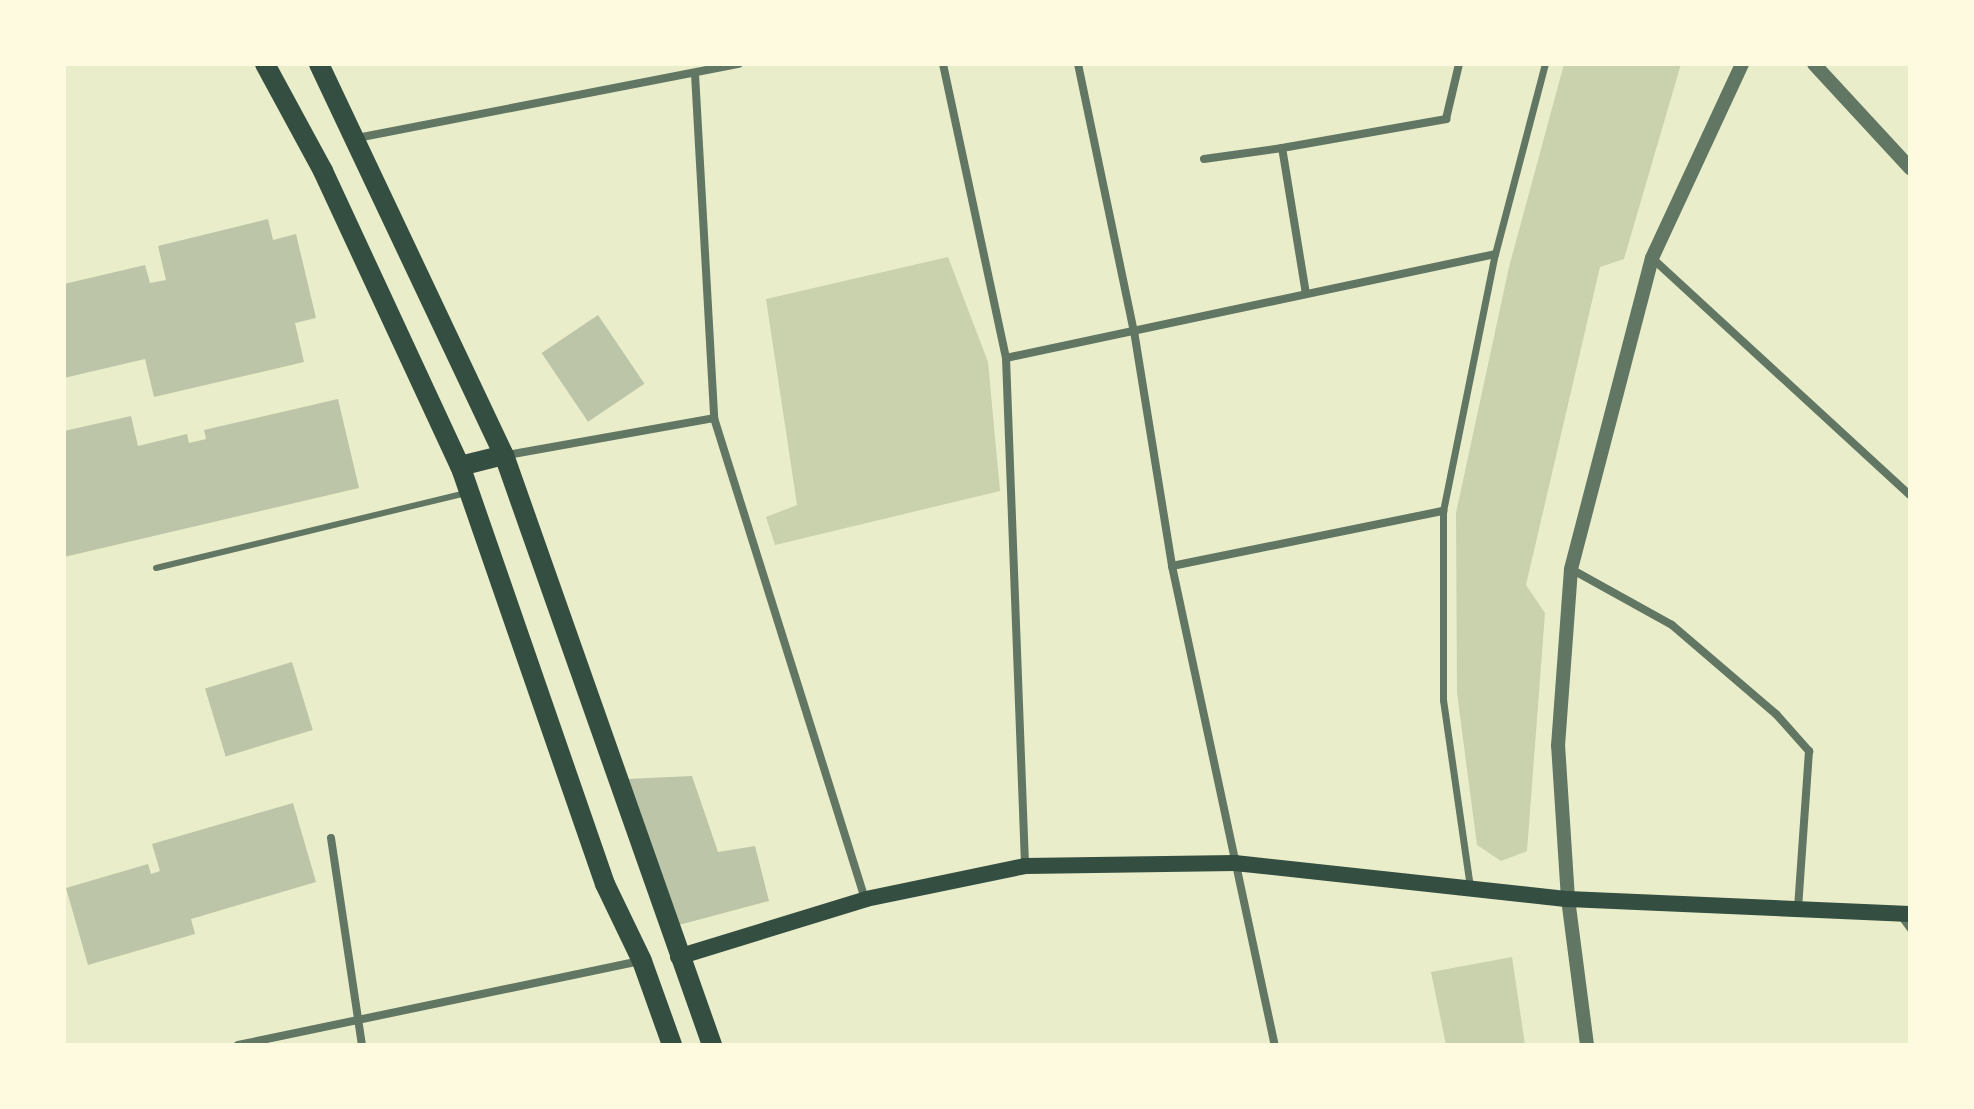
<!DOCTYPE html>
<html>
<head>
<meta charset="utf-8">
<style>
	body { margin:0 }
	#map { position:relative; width:1974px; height:1109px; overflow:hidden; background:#e9edc9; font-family:"Archivo Narrow",sans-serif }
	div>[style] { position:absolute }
	.green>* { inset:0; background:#cad2ad }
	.building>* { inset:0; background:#bcc5a7; transform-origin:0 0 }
	.service>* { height:6px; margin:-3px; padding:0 3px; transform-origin:3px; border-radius:3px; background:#617663 }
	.pedestrian>* { height:7px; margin:-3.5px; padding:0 3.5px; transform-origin:3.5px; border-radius:3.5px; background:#617663 }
	.minor>* { height:8px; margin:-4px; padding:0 4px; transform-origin:4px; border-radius:4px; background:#617663 }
	.tertiary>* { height:14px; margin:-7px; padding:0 7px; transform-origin:7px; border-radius:7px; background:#617663 }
	.secondary>* { height:16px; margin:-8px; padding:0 8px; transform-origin:8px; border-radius:8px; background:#344e41 }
	.primary>* { height:20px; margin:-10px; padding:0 10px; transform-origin:10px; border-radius:10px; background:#344e41 }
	span { translate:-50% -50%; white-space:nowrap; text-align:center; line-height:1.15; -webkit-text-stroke:8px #fefae0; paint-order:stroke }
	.frame { position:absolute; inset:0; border:66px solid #fefae0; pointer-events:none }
</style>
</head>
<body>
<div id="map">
	<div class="green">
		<div style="clip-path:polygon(1564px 64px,1681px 64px,1624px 259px,1600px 267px,1526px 585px,1545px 613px,1527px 851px,1501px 861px,1477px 845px,1457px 693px,1456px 513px,1509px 267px)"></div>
		<div style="clip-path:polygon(948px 257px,988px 362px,1000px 491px,775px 545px,766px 517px,797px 505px,766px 299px)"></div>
		<div style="clip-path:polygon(1512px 957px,1525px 1045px,1446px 1045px,1431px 972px)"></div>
	</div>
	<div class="building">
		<div style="clip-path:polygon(268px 219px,273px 240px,296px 234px,316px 318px,295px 323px,304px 362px,154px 397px,145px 359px,64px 378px,64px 284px,145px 265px,150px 283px,166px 280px,158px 246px)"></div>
		<div style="left:598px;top:315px;width:83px;height:68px;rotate:56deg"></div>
		<div style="clip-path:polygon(338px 399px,359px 488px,64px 557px,64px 431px,131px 416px,138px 446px,187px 434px,189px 443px,206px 439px,204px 430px)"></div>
		<div style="left:292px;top:662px;width:71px;height:91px;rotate:73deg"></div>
		<div style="clip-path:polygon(692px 776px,718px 852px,755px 846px,769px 901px,675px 926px,627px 779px)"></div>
		<div style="clip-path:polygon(293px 803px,316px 882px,191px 919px,195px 934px,88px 965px,66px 888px,148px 864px,151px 874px,160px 871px,152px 844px)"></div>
	</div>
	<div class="service">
		<div style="left:156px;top:568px;width:318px;rotate:-13.6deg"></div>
	</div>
	<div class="pedestrian">
		<div style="left:1470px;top:887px;width:189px;rotate:-98.2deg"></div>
		<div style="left:1443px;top:700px;width:189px;rotate:-90deg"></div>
		<div style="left:1443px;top:511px;width:262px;rotate:-78.6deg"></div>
		<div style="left:1495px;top:254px;width:196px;rotate:-75.3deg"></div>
		<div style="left:1900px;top:915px;width:17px;rotate:54deg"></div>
	</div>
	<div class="minor">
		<div style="left:943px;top:64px;width:301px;rotate:77.9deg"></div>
		<div style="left:1006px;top:358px;width:507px;rotate:87.85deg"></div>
		<div style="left:1078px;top:64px;width:273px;rotate:78.2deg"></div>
		<div style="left:1134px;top:331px;width:238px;rotate:80.8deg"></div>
		<div style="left:1172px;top:566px;width:490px;rotate:77.9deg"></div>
		<div style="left:695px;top:74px;width:345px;rotate:86.8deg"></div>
		<div style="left:714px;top:418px;width:504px;rotate:72.57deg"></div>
		<div style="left:357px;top:138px;width:389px;rotate:-11deg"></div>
		<div style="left:1204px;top:159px;width:79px;rotate:-8deg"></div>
		<div style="left:1652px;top:258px;width:350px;rotate:42.6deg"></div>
		<div style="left:1306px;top:294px;width:148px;rotate:-99.3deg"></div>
		<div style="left:1282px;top:148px;width:167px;rotate:-10deg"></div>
		<div style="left:1446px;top:119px;width:57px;rotate:-76.7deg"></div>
		<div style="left:1006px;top:358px;width:500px;rotate:-12deg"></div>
		<div style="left:507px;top:455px;width:210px;rotate:-10.1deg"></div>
		<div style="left:1172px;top:566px;width:277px;rotate:-11.5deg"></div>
		<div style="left:1571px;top:569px;width:115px;rotate:29deg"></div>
		<div style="left:1672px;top:625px;width:137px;rotate:40.6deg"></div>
		<div style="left:1776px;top:714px;width:50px;rotate:48.3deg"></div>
		<div style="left:1809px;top:751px;width:159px;rotate:94deg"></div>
		<div style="left:331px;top:838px;width:209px;rotate:81.5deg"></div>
		<div style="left:238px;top:1045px;width:412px;rotate:-11.8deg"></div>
	</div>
	<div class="tertiary">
		<div style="left:1814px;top:64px;width:142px;rotate:47.3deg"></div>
		<div style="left:1587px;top:1045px;width:147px;rotate:-97.4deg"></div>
		<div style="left:1568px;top:899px;width:153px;rotate:-93.7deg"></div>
		<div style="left:1558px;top:746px;width:177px;rotate:-85.8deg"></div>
		<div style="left:1571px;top:569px;width:321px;rotate:-75.4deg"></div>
		<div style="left:1652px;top:258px;width:214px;rotate:-65.1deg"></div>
	</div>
	<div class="secondary">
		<div style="left:678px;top:957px;width:197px;rotate:-17.1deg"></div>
		<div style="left:866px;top:899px;width:162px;rotate:-11.7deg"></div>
		<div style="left:1025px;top:866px;width:210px;rotate:-0.8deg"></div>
		<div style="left:1235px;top:863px;width:335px;rotate:6.2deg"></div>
		<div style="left:1568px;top:899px;width:342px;rotate:2.5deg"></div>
	</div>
	<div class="primary">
		<div style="left:265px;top:64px;width:122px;rotate:61.5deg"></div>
		<div style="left:323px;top:171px;width:331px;rotate:65.1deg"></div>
		<div style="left:462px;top:471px;width:437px;rotate:70.9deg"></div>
		<div style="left:605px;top:884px;width:85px;rotate:64.3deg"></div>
		<div style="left:642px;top:961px;width:89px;rotate:70.3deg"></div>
		<div style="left:319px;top:64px;width:433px;rotate:64.7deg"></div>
		<div style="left:504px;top:455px;width:626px;rotate:70.58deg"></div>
		<div style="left:460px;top:466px;width:45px;rotate:-14deg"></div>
	</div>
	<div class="frame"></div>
</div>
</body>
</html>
